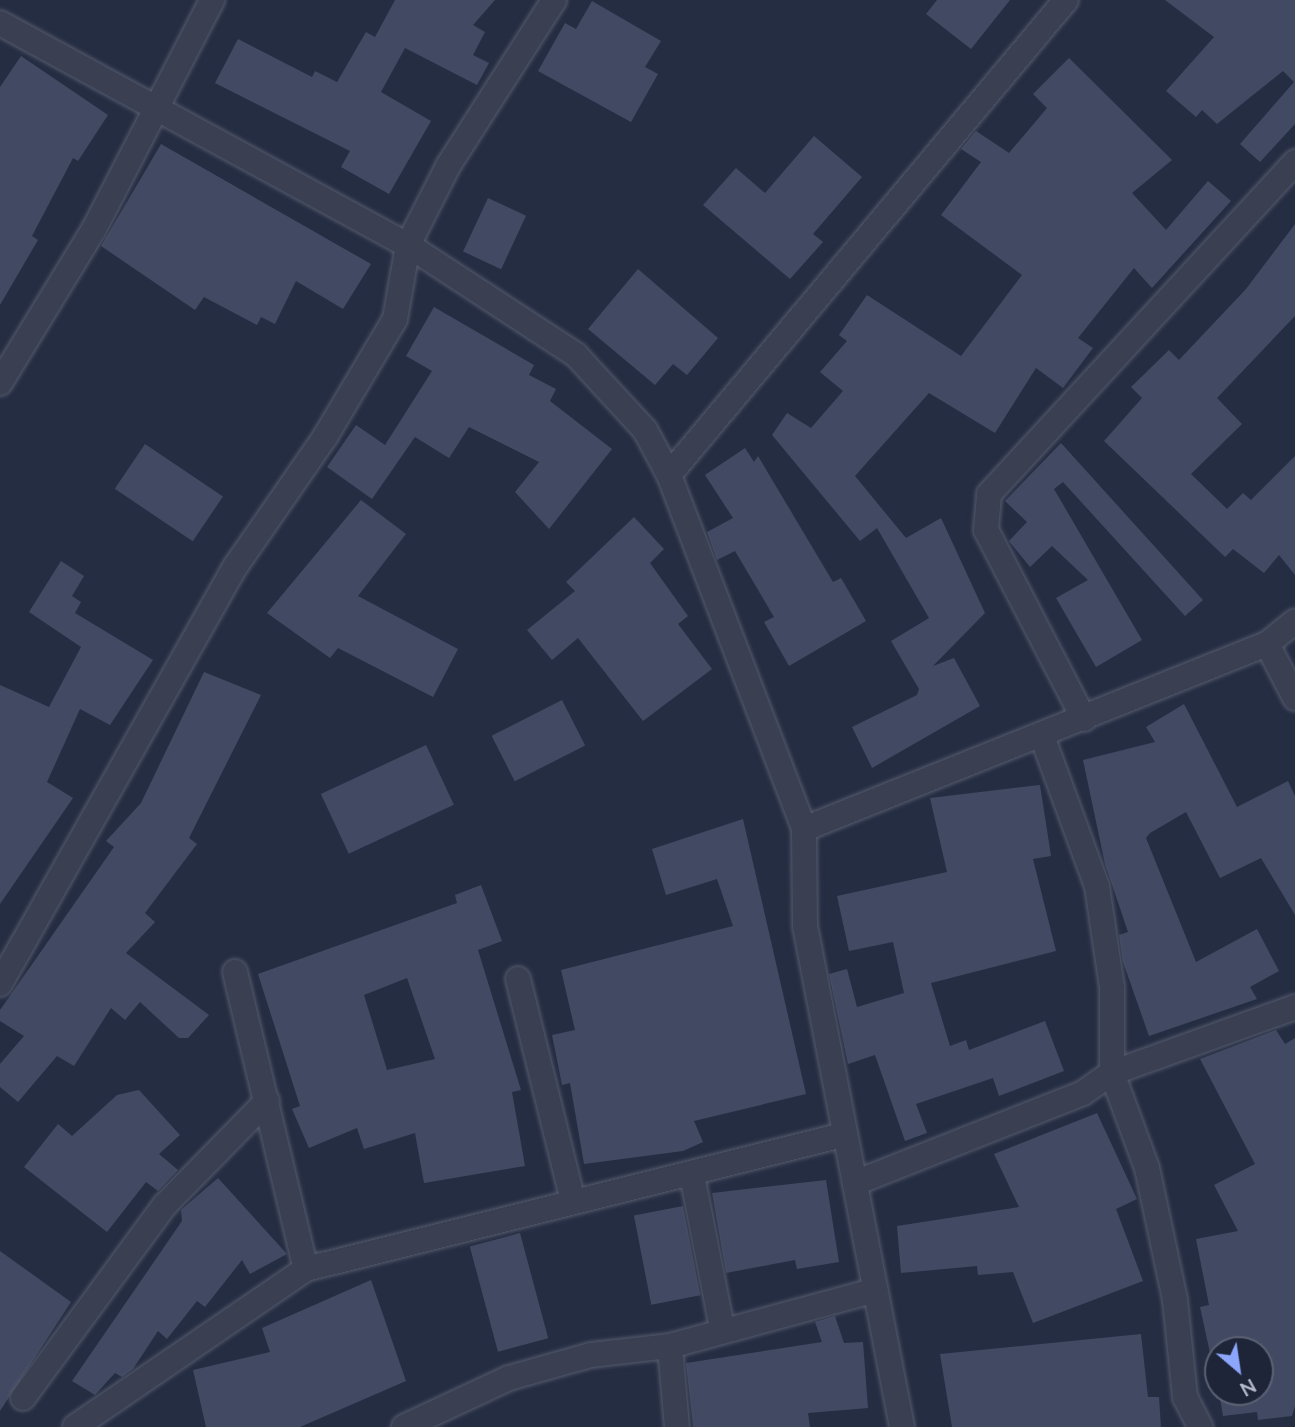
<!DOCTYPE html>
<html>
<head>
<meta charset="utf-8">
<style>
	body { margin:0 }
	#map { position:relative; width:1295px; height:1427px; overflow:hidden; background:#252d43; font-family:Lato,sans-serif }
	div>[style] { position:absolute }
	.building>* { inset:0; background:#424a63; transform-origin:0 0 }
	.roads { filter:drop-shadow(0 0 2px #555b6d) drop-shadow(0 0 2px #555b6d) }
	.street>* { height:24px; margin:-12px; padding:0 12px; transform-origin:12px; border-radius:12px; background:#3a4052 }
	span { translate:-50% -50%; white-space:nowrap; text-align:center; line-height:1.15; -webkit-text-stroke:5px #1e2538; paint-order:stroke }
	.north { position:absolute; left:1204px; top:1336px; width:70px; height:70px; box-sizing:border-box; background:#1e2538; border:2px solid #5b6173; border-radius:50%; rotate:151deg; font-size:19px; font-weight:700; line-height:28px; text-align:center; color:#b7bccc }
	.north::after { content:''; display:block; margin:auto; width:24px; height:32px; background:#8ca6fc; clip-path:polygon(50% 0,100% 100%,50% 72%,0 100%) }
</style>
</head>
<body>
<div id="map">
	<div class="building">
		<div style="clip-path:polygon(395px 0,495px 0,473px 25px,485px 32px,473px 55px,489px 63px,477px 85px,405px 48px,381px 92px,431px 121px,389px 194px,341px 167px,350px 151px,215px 83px,238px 39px,312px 77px,315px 71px,337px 82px,366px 32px,375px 37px)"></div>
		<div style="clip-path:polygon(937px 0,1010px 0,971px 49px,926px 14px)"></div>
		<div style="clip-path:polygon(1165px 0,1295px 0,1295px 124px,1260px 162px,1240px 144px,1294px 82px,1283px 71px,1217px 124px,1202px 110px,1196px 117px,1166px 91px,1214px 37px)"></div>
		<div style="clip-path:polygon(592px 1px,661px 41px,645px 67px,658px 74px,631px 122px,538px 71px,565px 23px,576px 29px)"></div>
		<div style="clip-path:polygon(21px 56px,108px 115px,78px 161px,73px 158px,32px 236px,38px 240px,0 305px,0 87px)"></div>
		<div style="clip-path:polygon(1069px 58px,1172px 160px,1132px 193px,1166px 230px,1208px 181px,1231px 201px,1152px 288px,1134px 268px,1078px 338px,1093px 348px,1063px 388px,1036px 368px,995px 433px,929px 393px,855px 476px,906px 538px,941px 518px,985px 613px,933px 666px,954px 658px,980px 706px,872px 768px,852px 727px,917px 695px,919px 689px,891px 641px,929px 618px,877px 528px,860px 541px,772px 435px,787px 413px,811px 428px,843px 391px,820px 372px,847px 341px,839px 335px,867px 295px,961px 356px,1022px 275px,941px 215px,981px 162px,961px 149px,976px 131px,1009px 153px,1047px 108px,1033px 94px)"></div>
		<div style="clip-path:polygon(814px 136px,862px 177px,813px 234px,823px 242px,790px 279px,703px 205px,736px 168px,765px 193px)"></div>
		<div style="clip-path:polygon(161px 144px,371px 264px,343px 309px,296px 281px,275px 324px,261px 317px,257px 325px,204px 297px,195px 310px,101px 246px)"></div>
		<div style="left:488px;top:198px;width:42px;height:59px;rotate:25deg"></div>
		<div style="clip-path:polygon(1295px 224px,1295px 316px,1217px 398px,1242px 424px,1191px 474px,1227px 509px,1243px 493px,1251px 500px,1295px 456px,1295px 575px,1279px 555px,1264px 573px,1233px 549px,1225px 557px,1104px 441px,1142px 398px,1131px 387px,1169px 350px,1179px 360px,1246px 289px)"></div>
		<div style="clip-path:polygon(638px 269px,718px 338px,687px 375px,673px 364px,655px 385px,588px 329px)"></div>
		<div style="clip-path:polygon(434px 307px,534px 365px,529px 375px,556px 389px,550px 401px,612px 449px,549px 529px,515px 492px,539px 462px,469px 427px,449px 458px,415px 437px,372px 499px,327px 467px,356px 425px,385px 445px,432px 371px,406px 356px)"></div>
		<div style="clip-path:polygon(1061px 443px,1203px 600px,1185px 616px,1063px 482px,1054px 489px,1142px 640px,1096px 667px,1056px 598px,1088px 580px,1052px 546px,1030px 567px,1009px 541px,1027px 522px,1005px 501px)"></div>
		<div style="left:145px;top:444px;width:94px;height:54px;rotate:34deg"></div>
		<div style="clip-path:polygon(745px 448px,754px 462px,758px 456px,833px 582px,841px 578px,866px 621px,789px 666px,764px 622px,774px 617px,735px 551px,717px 560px,707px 532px,733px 518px,705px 475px)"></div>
		<div style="clip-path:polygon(361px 500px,406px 534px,358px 596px,458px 649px,433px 697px,338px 648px,330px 658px,267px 613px)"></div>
		<div style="clip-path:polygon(634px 517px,664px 549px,650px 563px,688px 616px,678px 624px,712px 669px,643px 721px,578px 638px,552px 660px,527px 630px,575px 591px,566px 582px)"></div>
		<div style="clip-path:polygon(61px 561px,84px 576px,72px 596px,81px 602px,75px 613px,153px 660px,110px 725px,80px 709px,47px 782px,73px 798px,0 904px,0 685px,49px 707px,81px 647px,29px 612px)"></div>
		<div style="clip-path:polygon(204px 672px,261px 695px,189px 838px,197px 844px,145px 913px,155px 922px,126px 953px,209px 1015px,188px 1038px,179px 1038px,140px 1002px,125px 1020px,111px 1008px,74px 1066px,57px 1056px,18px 1102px,0 1087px,0 1064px,24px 1036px,0 1021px,0 1010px,114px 847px,106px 841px,141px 803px)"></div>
		<div style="left:562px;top:700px;width:51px;height:79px;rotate:63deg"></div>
		<div style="clip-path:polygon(1184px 704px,1237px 807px,1288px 781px,1295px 796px,1295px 915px,1261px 858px,1220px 878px,1186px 812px,1150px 833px,1146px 838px,1196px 962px,1257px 929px,1279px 971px,1250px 987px,1257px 999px,1149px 1036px,1123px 962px,1119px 935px,1128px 932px,1105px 864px,1083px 760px,1155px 742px,1146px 727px)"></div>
		<div style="left:426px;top:745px;width:66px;height:116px;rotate:65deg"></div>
		<div style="clip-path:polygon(1040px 785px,1051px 856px,1033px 859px,1056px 951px,931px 983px,950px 1046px,966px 1040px,969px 1050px,1045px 1021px,1064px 1071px,999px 1096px,993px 1078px,916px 1104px,927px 1133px,905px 1141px,875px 1055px,848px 1064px,829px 974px,847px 969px,857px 1007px,904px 993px,893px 942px,849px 951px,837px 896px,947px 872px,930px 798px)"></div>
		<div style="clip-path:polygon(743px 819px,806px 1094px,694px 1121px,703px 1142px,683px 1151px,584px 1164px,570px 1083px,562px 1085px,552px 1035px,575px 1030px,561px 970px,733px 926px,717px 879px,666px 895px,652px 849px)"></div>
		<div style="clip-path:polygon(evenodd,481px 885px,502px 941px,478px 950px,521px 1090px,512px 1092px,525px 1166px,424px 1183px,415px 1133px,364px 1149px,357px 1128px,309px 1148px,292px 1109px,300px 1106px,258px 974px,457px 903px,455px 895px,481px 885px,407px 978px,435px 1059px,387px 1070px,364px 995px,407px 978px)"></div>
		<div style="clip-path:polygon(1276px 1030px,1285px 1044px,1295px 1038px,1295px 1406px,1292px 1416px,1258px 1420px,1257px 1412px,1223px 1416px,1219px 1392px,1260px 1392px,1260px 1342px,1210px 1353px,1200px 1307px,1209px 1305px,1196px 1239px,1238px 1231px,1214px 1185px,1255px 1164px,1200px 1059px)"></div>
		<div style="clip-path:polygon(139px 1090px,180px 1135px,159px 1154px,178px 1170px,158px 1191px,146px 1182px,107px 1232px,24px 1167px,58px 1124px,72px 1136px,117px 1095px)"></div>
		<div style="clip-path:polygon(1097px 1113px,1137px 1199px,1116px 1209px,1143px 1281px,1033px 1323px,1013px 1272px,978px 1275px,977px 1266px,901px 1273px,897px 1226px,1019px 1207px,994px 1154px)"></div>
		<div style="clip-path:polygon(218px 1178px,287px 1254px,250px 1274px,242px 1260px,205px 1307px,197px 1301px,167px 1339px,158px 1331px,133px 1369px,122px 1377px,115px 1373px,95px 1395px,72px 1381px,182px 1221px,181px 1210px)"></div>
		<div style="clip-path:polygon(826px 1180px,839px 1262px,797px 1269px,795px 1260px,726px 1273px,712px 1193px)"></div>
		<div style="left:683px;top:1206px;width:91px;height:50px;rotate:79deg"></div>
		<div style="left:520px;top:1233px;width:109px;height:52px;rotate:75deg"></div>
		<div style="clip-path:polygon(0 1251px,71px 1302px,0 1411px)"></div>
		<div style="clip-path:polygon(371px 1280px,406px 1381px,300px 1427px,206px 1427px,193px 1370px,270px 1352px,262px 1328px)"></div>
		<div style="clip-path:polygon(835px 1316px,844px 1343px,863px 1342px,868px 1408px,808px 1413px,810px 1427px,693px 1427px,686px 1363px,822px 1342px,815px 1322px)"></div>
		<div style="clip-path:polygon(1141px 1334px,1148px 1397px,1159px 1397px,1161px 1427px,952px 1427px,940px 1354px)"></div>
	</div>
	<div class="roads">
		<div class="street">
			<div style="left:0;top:23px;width:464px;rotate:28.6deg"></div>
			<div style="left:408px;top:245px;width:201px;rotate:33.2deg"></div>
			<div style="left:576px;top:355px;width:102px;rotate:47.4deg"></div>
			<div style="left:645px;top:430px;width:51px;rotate:61.9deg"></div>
			<div style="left:669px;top:475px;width:379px;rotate:69.1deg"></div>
			<div style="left:804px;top:829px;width:97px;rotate:89.4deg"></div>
			<div style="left:805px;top:926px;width:510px;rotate:79.04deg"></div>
			<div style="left:0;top:383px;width:180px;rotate:-58.6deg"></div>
			<div style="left:94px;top:229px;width:258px;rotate:-62.7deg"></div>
			<div style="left:669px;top:475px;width:619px;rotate:-50.11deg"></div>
			<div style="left:1267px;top:644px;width:61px;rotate:62.6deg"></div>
			<div style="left:1084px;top:719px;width:213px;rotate:-117.4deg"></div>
			<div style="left:986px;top:530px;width:36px;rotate:-85deg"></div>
			<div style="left:989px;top:494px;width:452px;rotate:-47.3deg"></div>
			<div style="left:1042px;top:736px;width:160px;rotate:69.9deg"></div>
			<div style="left:1097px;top:886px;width:102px;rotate:81.6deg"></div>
			<div style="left:1112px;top:987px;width:86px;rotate:90deg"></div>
			<div style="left:1112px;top:1073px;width:101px;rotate:69.8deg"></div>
			<div style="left:1147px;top:1168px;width:135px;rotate:78deg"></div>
			<div style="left:1175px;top:1300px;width:98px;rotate:84.1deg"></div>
			<div style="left:1185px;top:1397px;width:34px;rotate:63deg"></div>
			<div style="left:804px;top:829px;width:499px;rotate:-21.8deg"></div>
			<div style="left:1267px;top:644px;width:36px;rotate:-39deg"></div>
			<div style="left:235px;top:972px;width:305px;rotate:76.6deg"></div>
			<div style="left:518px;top:979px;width:229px;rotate:76.1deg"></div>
			<div style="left:0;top:984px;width:479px;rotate:-60.6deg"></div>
			<div style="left:235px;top:567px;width:158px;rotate:-55.3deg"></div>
			<div style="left:325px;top:437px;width:137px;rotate:-59.3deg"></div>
			<div style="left:395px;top:319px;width:75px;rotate:-80deg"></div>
			<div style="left:408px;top:245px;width:89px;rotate:-63.1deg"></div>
			<div style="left:448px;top:166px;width:197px;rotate:-57.4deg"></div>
			<div style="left:692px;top:1175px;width:156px;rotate:78.9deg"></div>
			<div style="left:855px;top:1183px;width:245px;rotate:-21.5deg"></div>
			<div style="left:1083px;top:1093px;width:35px;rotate:-35deg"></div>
			<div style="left:1112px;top:1073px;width:195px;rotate:-19.8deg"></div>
			<div style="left:670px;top:1346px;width:81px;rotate:85.1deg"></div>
			<div style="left:23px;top:1398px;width:240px;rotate:-53.7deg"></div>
			<div style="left:165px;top:1205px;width:146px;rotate:-45.6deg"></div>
			<div style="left:75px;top:1427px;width:280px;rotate:-34.4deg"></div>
			<div style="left:306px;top:1269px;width:553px;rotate:-14.01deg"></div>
			<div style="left:404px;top:1427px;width:116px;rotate:-25deg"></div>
			<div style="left:509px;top:1378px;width:85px;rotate:-15.7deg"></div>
			<div style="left:591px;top:1355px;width:80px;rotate:-6.5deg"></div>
			<div style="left:670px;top:1346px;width:213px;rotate:-15.2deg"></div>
		</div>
	</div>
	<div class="north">N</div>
</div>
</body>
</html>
